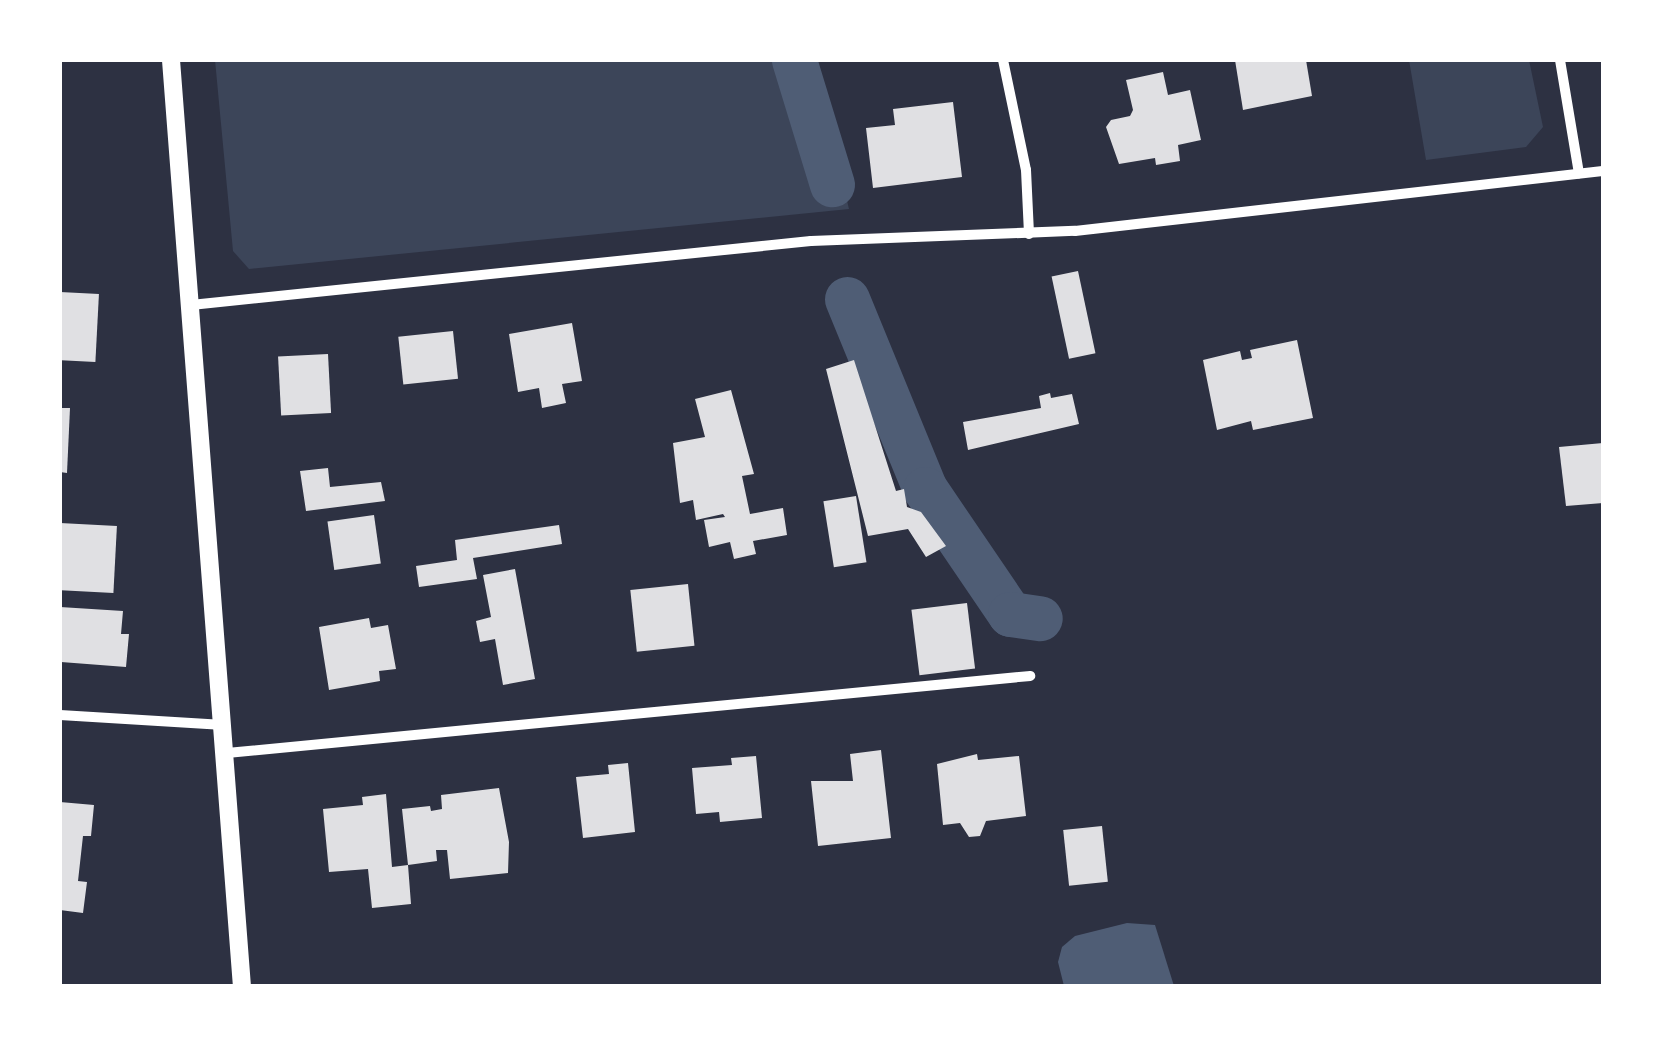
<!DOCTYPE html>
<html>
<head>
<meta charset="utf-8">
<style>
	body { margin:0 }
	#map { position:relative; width:1663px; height:1046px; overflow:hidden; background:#2d3142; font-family:"Space Grotesk",sans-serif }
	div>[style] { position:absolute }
	.green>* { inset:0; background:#3c4559 }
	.water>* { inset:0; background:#4f5d75 }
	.canal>* { height:45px; margin:-22.5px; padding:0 22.5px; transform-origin:22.5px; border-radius:22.5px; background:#4f5d75 }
	.building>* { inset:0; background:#e0e0e3; transform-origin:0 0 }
	.minor>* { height:10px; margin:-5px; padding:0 5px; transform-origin:5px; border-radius:5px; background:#fff }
	.tertiary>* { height:18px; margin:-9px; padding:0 9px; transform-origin:9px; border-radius:9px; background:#fff }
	span { translate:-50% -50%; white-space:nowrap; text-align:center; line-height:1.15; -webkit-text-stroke:10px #fff; paint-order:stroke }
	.frame { position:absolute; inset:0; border:62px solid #fff; pointer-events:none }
</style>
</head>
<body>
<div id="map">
	<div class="green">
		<div style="clip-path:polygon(215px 60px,813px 60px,849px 209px,249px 269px,233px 251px)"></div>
		<div style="clip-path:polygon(1409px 60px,1529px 60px,1543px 127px,1526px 147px,1426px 160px)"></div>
	</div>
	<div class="water">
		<div style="clip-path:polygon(1127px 923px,1155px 925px,1174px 986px,1064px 986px,1058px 962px,1062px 947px,1075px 936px)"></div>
	</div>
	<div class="canal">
		<div style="left:794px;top:60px;width:130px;rotate:73deg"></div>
		<div style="left:847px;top:299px;width:205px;rotate:67.7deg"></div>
		<div style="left:925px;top:489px;width:151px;rotate:55.8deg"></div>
		<div style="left:1010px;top:614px;width:30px;rotate:8deg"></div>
	</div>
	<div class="building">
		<div style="clip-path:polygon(1235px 60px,1306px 60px,1312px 96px,1243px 110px)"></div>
		<div style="clip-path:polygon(1163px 72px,1168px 95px,1190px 90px,1201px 140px,1178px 145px,1180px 161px,1156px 165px,1155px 158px,1119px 164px,1106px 127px,1111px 120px,1130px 116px,1133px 110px,1126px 80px)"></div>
		<div style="clip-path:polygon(953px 102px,962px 177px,873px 188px,866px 128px,895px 125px,893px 109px)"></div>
		<div style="left:1078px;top:271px;width:84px;height:27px;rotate:78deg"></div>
		<div style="left:60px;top:292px;width:39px;height:68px;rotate:3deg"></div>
		<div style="clip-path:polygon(572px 323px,582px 381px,562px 384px,566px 403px,542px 408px,539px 388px,518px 392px,509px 334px)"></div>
		<div style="left:453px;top:331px;width:48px;height:55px;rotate:84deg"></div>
		<div style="clip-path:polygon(1297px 340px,1313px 418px,1253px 430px,1251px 421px,1217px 430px,1203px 360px,1240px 351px,1242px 360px,1252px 358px,1250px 350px)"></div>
		<div style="left:328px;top:354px;width:59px;height:50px;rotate:87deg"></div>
		<div style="clip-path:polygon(854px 360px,896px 491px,904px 489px,907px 507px,921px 512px,946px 546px,926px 557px,908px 529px,868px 536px,826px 369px)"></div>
		<div style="clip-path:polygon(731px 390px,754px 474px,742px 476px,750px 514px,783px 508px,787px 535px,753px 541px,756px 554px,734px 559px,730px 542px,709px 547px,704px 520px,725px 517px,723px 514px,696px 520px,693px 500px,680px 503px,673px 443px,705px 437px,695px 399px)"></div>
		<div style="clip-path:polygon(1050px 393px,1051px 398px,1072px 394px,1079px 424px,968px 450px,963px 422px,1041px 408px,1039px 396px)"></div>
		<div style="clip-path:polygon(60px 408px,70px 408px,67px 473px,60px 472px)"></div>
		<div style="clip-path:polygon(1603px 443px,1603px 503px,1566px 506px,1559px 447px)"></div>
		<div style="clip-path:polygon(328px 468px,330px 487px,381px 482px,385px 501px,306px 511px,300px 471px)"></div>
		<div style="left:856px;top:496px;width:67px;height:33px;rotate:81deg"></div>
		<div style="left:374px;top:515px;width:49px;height:47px;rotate:82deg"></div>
		<div style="left:60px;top:523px;width:57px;height:67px;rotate:3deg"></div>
		<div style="clip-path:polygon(559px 525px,562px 544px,473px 558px,477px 579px,419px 587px,416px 566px,457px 560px,455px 540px)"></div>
		<div style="clip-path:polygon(515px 569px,535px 679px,503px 685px,495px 639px,480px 642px,476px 621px,491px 617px,483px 575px)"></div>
		<div style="left:688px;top:584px;width:62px;height:58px;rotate:84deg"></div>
		<div style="left:967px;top:603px;width:66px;height:56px;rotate:83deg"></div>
		<div style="clip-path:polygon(60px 607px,123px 611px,121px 634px,129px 634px,126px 667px,61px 662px)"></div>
		<div style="clip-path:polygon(369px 618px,371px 628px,388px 625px,396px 669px,379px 671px,380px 681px,329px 690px,319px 627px)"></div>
		<div style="clip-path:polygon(881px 750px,891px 838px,818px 846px,811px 781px,853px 781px,850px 754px)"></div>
		<div style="clip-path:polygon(977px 754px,978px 760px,1019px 756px,1026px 816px,986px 821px,980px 836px,969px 837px,960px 823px,943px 825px,937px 764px)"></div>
		<div style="clip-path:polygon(756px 756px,762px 818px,720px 822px,719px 812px,696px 814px,692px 768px,732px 765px,731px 758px)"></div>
		<div style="clip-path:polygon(628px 763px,635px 832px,583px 838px,576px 777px,609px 774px,608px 765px)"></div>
		<div style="clip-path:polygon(499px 788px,509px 842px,508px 873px,450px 879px,447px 850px,436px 850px,437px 861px,408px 865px,402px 809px,430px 806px,431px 811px,442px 809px,441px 795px)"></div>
		<div style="clip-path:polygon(386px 794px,392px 867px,408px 865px,411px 904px,372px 908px,368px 869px,329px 872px,323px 809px,363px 805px,362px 797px)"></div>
		<div style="clip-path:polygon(60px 802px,94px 805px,91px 836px,83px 836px,78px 881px,87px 882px,83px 913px,60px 910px)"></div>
		<div style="left:1102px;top:826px;width:56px;height:39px;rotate:84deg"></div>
	</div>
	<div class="minor">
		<div style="left:1003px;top:60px;width:112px;rotate:78.2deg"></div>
		<div style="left:1026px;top:170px;width:64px;rotate:87.3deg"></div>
		<div style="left:1560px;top:60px;width:115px;rotate:80.5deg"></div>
		<div style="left:191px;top:305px;width:623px;rotate:-5.89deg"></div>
		<div style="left:811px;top:241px;width:264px;rotate:-2.2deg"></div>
		<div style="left:1075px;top:231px;width:531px;rotate:-6.48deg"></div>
		<div style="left:60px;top:715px;width:164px;rotate:3.5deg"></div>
		<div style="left:227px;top:753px;width:807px;rotate:-5.48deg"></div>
	</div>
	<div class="tertiary">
		<div style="left:171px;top:60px;width:929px;rotate:85.62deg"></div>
	</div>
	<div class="frame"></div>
</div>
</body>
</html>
